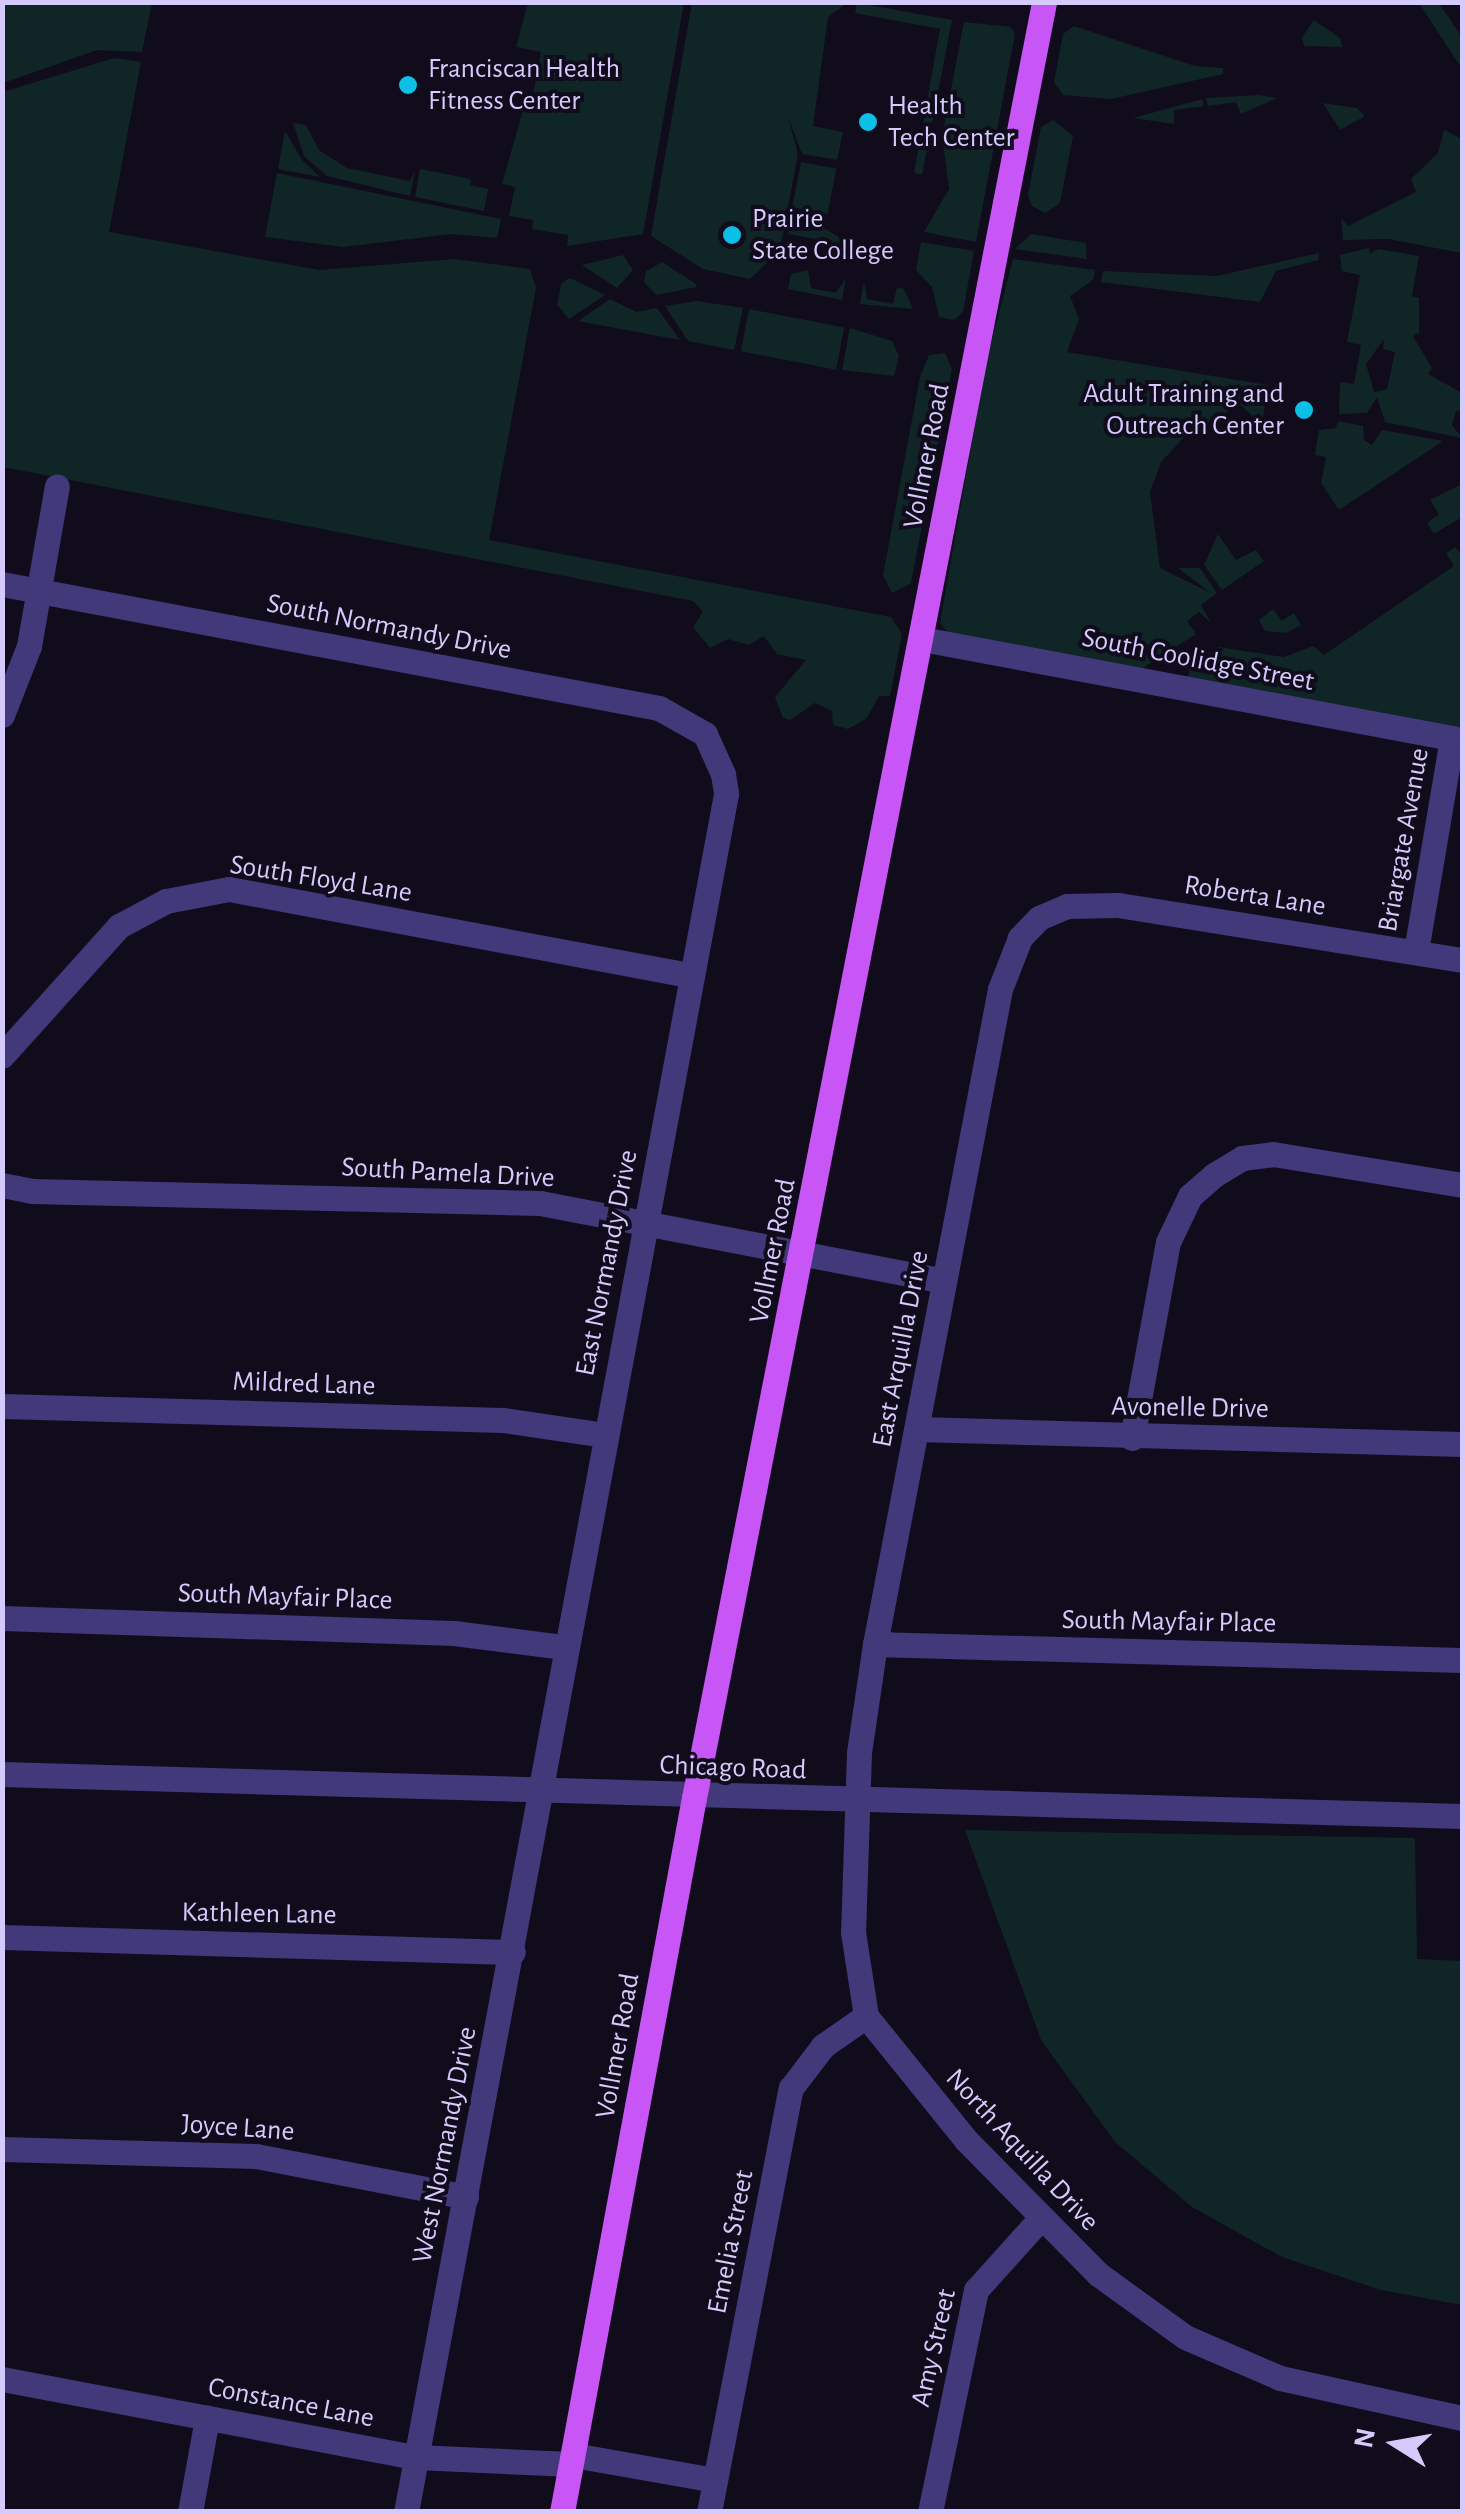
<!DOCTYPE html>
<html>
<head>
<meta charset="utf-8">
<style>
	body { margin:0 }
	#map { position:relative; width:1465px; height:2514px; overflow:hidden; background:#100c1c; font-family:"Alegreya Sans",sans-serif }
	div>[style] { position:absolute }
	.green>* { inset:0; background:#102526; transform-origin:0 0 }
	.minor>* { height:25px; margin:-12.5px; padding:0 12.5px; transform-origin:12.5px; border-radius:12.5px; background:#413979 }
	.major>* { height:25px; margin:-12.5px; padding:0 12.5px; transform-origin:12.5px; border-radius:12.5px; background:#c856f7 }
	.dots>* { width:28px; height:28px; translate:-50% -50%; box-sizing:border-box; border:5px solid #100c1c; border-radius:50% }
	span { translate:-50% -50%; white-space:nowrap; text-align:center; line-height:1.15; -webkit-text-stroke:8px #100c1c; paint-order:stroke }
	.poi-label { font-size:28px; color:#d4cafc }
	.left { translate:0 -50%; text-align:left }
	.right { translate:-100% -50%; text-align:right }
	.street-label { font-size:28px; color:#d4cafc }
	.frame { position:absolute; inset:0; border:5px solid #d4cafc; pointer-events:none }
	.north { position:absolute; left:1345px; top:2394px; width:100px; height:100px; -webkit-text-stroke:8px #100c1c; paint-order:stroke; rotate:281deg; font-size:28px; font-weight:700; line-height:40px; text-align:center; color:#d4cafc }
	.north::after { content:''; display:block; margin:auto; width:35px; height:45px; background:#d4cafc; clip-path:polygon(50% 0,100% 100%,50% 72%,0 100%) }
</style>
</head>
<body>
<div id="map">
	<div class="green">
		<div style="clip-path:polygon(3px 2px,152px 2px,152px 3px,142px 52px,97px 50px,3px 83px)"></div>
		<div style="clip-path:polygon(528px 3px,684px 3px,643px 234px,567px 246px,568px 235px,532px 229px,533px 220px,509px 216px,515px 187px,502px 184px,523px 110px,530px 111px,541px 52px,516px 47px)"></div>
		<div style="clip-path:polygon(692px 3px,847px 3px,828px 17px,813px 126px,843px 132px,837px 160px,802px 154px,788px 117px,798px 154px,780px 250px,750px 279px,703px 269px,651px 236px)"></div>
		<div style="clip-path:polygon(857px 3px,952px 20px,922px 175px,914px 173px,940px 29px,855px 13px)"></div>
		<div style="clip-path:polygon(1419px 3px,1438px 3px,1450px 19px,1462px 38px,1462px 69px)"></div>
		<div style="clip-path:polygon(1314px 20px,1340px 38px,1342px 47px,1304px 46px,1302px 37px)"></div>
		<div style="clip-path:polygon(964px 22px,1011px 27px,1015px 34px,976px 242px,924px 232px,949px 189px,942px 136px)"></div>
		<div style="clip-path:polygon(1074px 26px,1195px 66px,1223px 68px,1223px 74px,1111px 99px,1063px 95px,1054px 82px,1063px 34px)"></div>
		<div style="clip-path:polygon(114px 58px,141px 62px,109px 232px,319px 270px,454px 259px,530px 269px,536px 288px,489px 540px,891px 617px,902px 634px,890px 696px,879px 696px,866px 719px,848px 729px,833px 725px,832px 711px,815px 703px,790px 720px,783px 718px,775px 697px,806px 660px,777px 654px,764px 636px,749px 645px,728px 639px,710px 648px,693px 627px,703px 612px,693px 601px,3px 467px,3px 92px)"></div>
		<div style="clip-path:polygon(1259px 95px,1277px 98px,1241px 114px,1236px 102px,1208px 106px,1206px 98px)"></div>
		<div style="clip-path:polygon(1203px 99px,1203px 106px,1174px 110px,1174px 124px,1133px 118px)"></div>
		<div style="clip-path:polygon(1323px 103px,1357px 108px,1365px 116px,1340px 130px)"></div>
		<div style="clip-path:polygon(1053px 120px,1073px 136px,1060px 203px,1045px 213px,1032px 206px,1028px 195px,1041px 127px)"></div>
		<div style="clip-path:polygon(293px 123px,306px 125px,319px 150px,347px 168px,410px 181px,415px 171px,410px 196px,327px 176px,304px 156px)"></div>
		<div style="clip-path:polygon(1444px 130px,1462px 139px,1462px 253px,1388px 239px,1343px 240px,1341px 218px,1348px 226px,1416px 192px,1411px 179px,1438px 153px)"></div>
		<div style="clip-path:polygon(285px 131px,302px 160px,320px 177px,278px 169px)"></div>
		<div style="left:801px;top:162px;width:36px;height:46px;rotate:11deg"></div>
		<div style="clip-path:polygon(420px 169px,471px 179px,470px 185px,488px 189px,484px 211px,415px 197px)"></div>
		<div style="clip-path:polygon(277px 173px,501px 219px,497px 238px,451px 234px,343px 247px,265px 237px)"></div>
		<div style="clip-path:polygon(790px 217px,814px 221px,852px 246px,788px 234px)"></div>
		<div style="clip-path:polygon(1031px 234px,1086px 243px,1087px 259px,1015px 249px)"></div>
		<div style="clip-path:polygon(921px 242px,974px 251px,963px 312px,954px 320px,939px 317px,932px 287px,916px 270px)"></div>
		<div style="clip-path:polygon(evenodd,1369px 248px,1370px 254px,1378px 249px,1419px 256px,1412px 296px,1419px 298px,1419px 333px,1413px 336px,1432px 368px,1428px 374px,1462px 393px,1462px 410px,1456px 411px,1452px 425px,1462px 438px,1385px 422px,1377px 397px,1367px 413px,1339px 414px,1340px 382px,1354px 384px,1361px 345px,1347px 342px,1360px 275px,1342px 271px,1340px 255px,1369px 248px,1384px 339px,1383px 349px,1395px 352px,1387px 389px,1374px 392px,1366px 364px,1384px 339px)"></div>
		<div style="clip-path:polygon(1319px 253px,1318px 260px,1276px 271px,1260px 302px,1101px 282px,1103px 271px,1217px 276px)"></div>
		<div style="clip-path:polygon(623px 255px,633px 270px,617px 288px,582px 265px)"></div>
		<div style="clip-path:polygon(1013px 259px,1095px 270px,1093px 280px,1070px 296px,1079px 319px,1067px 352px,1268px 385px,1262px 424px,1240px 405px,1187px 434px,1161px 462px,1150px 492px,1160px 568px,1211px 593px,1178px 568px,1200px 568px,1217px 593px,1201px 605px,1211px 623px,1199px 612px,1187px 621px,1196px 634px,1138px 671px,949px 634px,940px 623px,986px 363px)"></div>
		<div style="clip-path:polygon(662px 262px,696px 284px,696px 287px,656px 295px,644px 282px,646px 271px)"></div>
		<div style="clip-path:polygon(808px 270px,811px 288px,836px 293px,846px 278px,842px 300px,788px 289px,791px 274px)"></div>
		<div style="clip-path:polygon(570px 278px,605px 295px,569px 319px,557px 305px,561px 284px)"></div>
		<div style="clip-path:polygon(864px 281px,867px 299px,893px 304px,897px 287px,904px 289px,913px 309px,860px 304px)"></div>
		<div style="clip-path:polygon(610px 299px,636px 312px,657px 308px,680px 340px,578px 321px)"></div>
		<div style="clip-path:polygon(697px 301px,743px 308px,734px 350px,688px 341px,665px 306px)"></div>
		<div style="left:749px;top:309px;width:97px;height:43px;rotate:11deg"></div>
		<div style="clip-path:polygon(850px 328px,892px 341px,899px 356px,894px 376px,842px 370px)"></div>
		<div style="clip-path:polygon(945px 353px,952px 369px,911px 583px,892px 593px,883px 575px,920px 377px,929px 355px)"></div>
		<div style="clip-path:polygon(1338px 421px,1363px 426px,1364px 440px,1372px 445px,1382px 430px,1443px 441px,1339px 510px,1321px 483px,1326px 457px,1315px 455px,1319px 430px,1336px 428px)"></div>
		<div style="clip-path:polygon(1462px 484px,1462px 517px,1434px 534px,1427px 523px,1439px 514px,1430px 500px)"></div>
		<div style="clip-path:polygon(1218px 534px,1236px 560px,1256px 550px,1264px 561px,1222px 590px,1204px 565px)"></div>
		<div style="clip-path:polygon(1455px 547px,1462px 556px,1462px 731px,1188px 678px,1190px 666px,1218px 647px,1284px 657px,1313px 646px,1324px 655px,1454px 566px,1446px 553px)"></div>
		<div style="clip-path:polygon(1273px 609px,1282px 621px,1294px 613px,1301px 625px,1286px 633px,1265px 631px,1259px 620px)"></div>
		<div style="clip-path:polygon(965px 1830px,1415px 1838px,1417px 1959px,1462px 1961px,1462px 2305px,1381px 2290px,1282px 2257px,1192px 2207px,1115px 2142px,1041px 2040px)"></div>
	</div>
	<div class="minor">
		<div style="left:2px;top:584px;width:669px;rotate:10.69deg"></div>
		<div style="left:659px;top:708px;width:53px;rotate:29.5deg"></div>
		<div style="left:705px;top:734px;width:44px;rotate:65.8deg"></div>
		<div style="left:723px;top:774px;width:20px;rotate:81deg"></div>
		<div style="left:726px;top:794px;width:1748px;rotate:100.55deg"></div>
		<div style="left:922px;top:639px;width:549px;rotate:10.59deg"></div>
		<div style="left:2px;top:715px;width:74px;rotate:-68.6deg"></div>
		<div style="left:29px;top:646px;width:162px;rotate:-80.1deg"></div>
		<div style="left:1416px;top:951px;width:216px;rotate:-80.4deg"></div>
		<div style="left:1462px;top:960px;width:349px;rotate:-170.9deg"></div>
		<div style="left:1117px;top:905px;width:50px;rotate:178.9deg"></div>
		<div style="left:1067px;top:906px;width:30px;rotate:157deg"></div>
		<div style="left:1039px;top:918px;width:28px;rotate:134deg"></div>
		<div style="left:1020px;top:938px;width:55px;rotate:111.4deg"></div>
		<div style="left:1000px;top:989px;width:667px;rotate:100.8deg"></div>
		<div style="left:875px;top:1644px;width:110px;rotate:98.4deg"></div>
		<div style="left:859px;top:1753px;width:179px;rotate:91.9deg"></div>
		<div style="left:853px;top:1932px;width:85px;rotate:81.2deg"></div>
		<div style="left:866px;top:2016px;width:159px;rotate:51.1deg"></div>
		<div style="left:966px;top:2140px;width:188px;rotate:45.4deg"></div>
		<div style="left:1098px;top:2274px;width:107px;rotate:35.9deg"></div>
		<div style="left:1185px;top:2337px;width:103px;rotate:23.3deg"></div>
		<div style="left:1280px;top:2378px;width:186px;rotate:12.4deg"></div>
		<div style="left:2px;top:1056px;width:175px;rotate:-48deg"></div>
		<div style="left:119px;top:926px;width:53px;rotate:-28deg"></div>
		<div style="left:166px;top:901px;width:64px;rotate:-10.8deg"></div>
		<div style="left:229px;top:889px;width:471px;rotate:10.6deg"></div>
		<div style="left:2px;top:1185px;width:31px;rotate:11deg"></div>
		<div style="left:32px;top:1191px;width:508px;rotate:1.35deg"></div>
		<div style="left:540px;top:1203px;width:411px;rotate:10.9deg"></div>
		<div style="left:2px;top:1406px;width:501px;rotate:1.6deg"></div>
		<div style="left:503px;top:1420px;width:102px;rotate:8.4deg"></div>
		<div style="left:917px;top:1429px;width:545px;rotate:1.58deg"></div>
		<div style="left:1132px;top:1438px;width:199px;rotate:-79.6deg"></div>
		<div style="left:1168px;top:1242px;width:51px;rotate:-64.4deg"></div>
		<div style="left:1190px;top:1196px;width:32px;rotate:-41deg"></div>
		<div style="left:1214px;top:1175px;width:33px;rotate:-31deg"></div>
		<div style="left:1242px;top:1158px;width:31px;rotate:-7deg"></div>
		<div style="left:1273px;top:1154px;width:192px;rotate:9.3deg"></div>
		<div style="left:2px;top:1618px;width:452px;rotate:1.9deg"></div>
		<div style="left:454px;top:1633px;width:111px;rotate:7.3deg"></div>
		<div style="left:875px;top:1644px;width:587px;rotate:1.56deg"></div>
		<div style="left:2px;top:1774px;width:1461px;rotate:1.65deg"></div>
		<div style="left:2px;top:1937px;width:511px;rotate:1.68deg"></div>
		<div style="left:2px;top:2149px;width:254px;rotate:1.6deg"></div>
		<div style="left:256px;top:2156px;width:214px;rotate:11deg"></div>
		<div style="left:2px;top:2379px;width:421px;rotate:10.7deg"></div>
		<div style="left:416px;top:2457px;width:155px;rotate:2.6deg"></div>
		<div style="left:573px;top:2455px;width:144px;rotate:10deg"></div>
		<div style="left:190px;top:2512px;width:96px;rotate:-79.7deg"></div>
		<div style="left:709px;top:2512px;width:432px;rotate:-79.1deg"></div>
		<div style="left:791px;top:2088px;width:53px;rotate:-52.7deg"></div>
		<div style="left:823px;top:2046px;width:52px;rotate:-34.9deg"></div>
		<div style="left:930px;top:2512px;width:227px;rotate:-78.3deg"></div>
		<div style="left:976px;top:2290px;width:94px;rotate:-48deg"></div>
	</div>
	<div class="major">
		<div style="left:562px;top:2512px;width:726px;rotate:-79.53deg"></div>
		<div style="left:694px;top:1798px;width:1830px;rotate:-78.97deg"></div>
	</div>
	<div class="dots">
		<div style="left:408px;top:85px;background:#0bbfe7"></div>
		<div style="left:868px;top:122px;background:#0bbfe7"></div>
		<div style="left:732px;top:235px;background:#0bbfe7"></div>
		<div style="left:1304px;top:410px;background:#0bbfe7"></div>
	</div>
	<div class="poi-label">
		<span class="left" style="left:428px;top:85px">Franciscan Health<br>Fitness Center</span>
		<span class="left" style="left:888px;top:122px">Health<br>Tech Center</span>
		<span class="left" style="left:752px;top:235px">Prairie<br>State College</span>
		<span class="right" style="left:1284px;top:410px">Adult Training and<br>Outreach Center</span>
	</div>
	<div class="street-label">
		<span style="left:927px;top:456px;rotate:-79deg">Vollmer Road</span>
		<span style="left:389px;top:627px;rotate:11deg">South Normandy Drive</span>
		<span style="left:1198px;top:660px;rotate:11deg">South Coolidge Street</span>
		<span style="left:1404px;top:840px;rotate:-80deg">Briargate Avenue</span>
		<span style="left:321px;top:879px;rotate:9deg">South Floyd Lane</span>
		<span style="left:1255px;top:896px;rotate:9deg">Roberta Lane</span>
		<span style="left:448px;top:1173px;rotate:3deg">South Pamela Drive</span>
		<span style="left:773px;top:1251px;rotate:-79deg">Vollmer Road</span>
		<span style="left:607px;top:1263px;rotate:-79deg">East Normandy Drive</span>
		<span style="left:901px;top:1349px;rotate:-79deg">East Arquilla Drive</span>
		<span style="left:304px;top:1384px;rotate:2deg">Mildred Lane</span>
		<span style="left:1190px;top:1408px;rotate:1deg">Avonelle Drive</span>
		<span style="left:285px;top:1597px;rotate:2deg">South Mayfair Place</span>
		<span style="left:1169px;top:1622px;rotate:1deg">South Mayfair Place</span>
		<span style="left:733px;top:1768px;rotate:2deg">Chicago Road</span>
		<span style="left:259px;top:1914px;rotate:1deg">Kathleen Lane</span>
		<span style="left:618px;top:2046px;rotate:-80deg">Vollmer Road</span>
		<span style="left:238px;top:2128px;rotate:4deg">Joyce Lane</span>
		<span style="left:445px;top:2145px;rotate:-79deg">West Normandy Drive</span>
		<span style="left:1022px;top:2150px;rotate:47deg">North Aquilla Drive</span>
		<span style="left:731px;top:2242px;rotate:-79deg">Emelia Street</span>
		<span style="left:934px;top:2348px;rotate:-77deg">Amy Street</span>
		<span style="left:291px;top:2403px;rotate:11deg">Constance Lane</span>
	</div>
	<div class="frame"></div>
	<div class="north">N</div>
</div>
</body>
</html>
